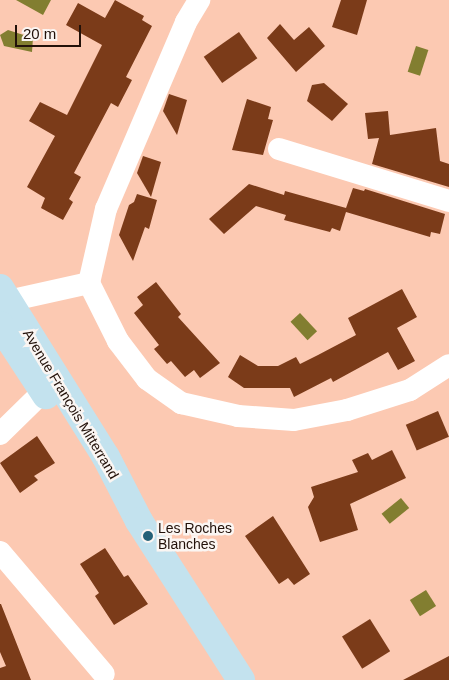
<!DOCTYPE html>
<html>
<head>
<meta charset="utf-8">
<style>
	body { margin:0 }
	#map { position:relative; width:449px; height:680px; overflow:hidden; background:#fcc9b2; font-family:Helvetica,sans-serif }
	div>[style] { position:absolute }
	.water>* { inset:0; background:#827e30; transform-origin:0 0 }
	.building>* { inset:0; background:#7b3b19; transform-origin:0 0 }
	.street>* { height:22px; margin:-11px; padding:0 11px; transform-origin:11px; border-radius:11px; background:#fff }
	.secondary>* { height:28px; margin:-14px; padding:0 14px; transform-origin:14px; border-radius:14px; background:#c3e2ee }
	.dots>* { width:14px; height:14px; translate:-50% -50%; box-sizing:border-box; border:2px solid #fbf6f3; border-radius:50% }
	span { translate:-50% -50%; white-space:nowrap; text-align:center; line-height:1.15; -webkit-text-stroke:5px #fbf6f3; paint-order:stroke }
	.street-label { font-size:14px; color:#221109 }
	.poi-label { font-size:14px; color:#221109 }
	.left { translate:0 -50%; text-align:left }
	.scale { position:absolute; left:15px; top:25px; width:66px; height:22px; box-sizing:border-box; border:2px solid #221109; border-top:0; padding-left:6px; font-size:15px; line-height:18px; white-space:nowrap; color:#221109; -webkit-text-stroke:4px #fbf6f3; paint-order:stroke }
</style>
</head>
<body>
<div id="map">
	<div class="water">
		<div style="clip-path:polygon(16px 0,51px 0,43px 15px)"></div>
		<div style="clip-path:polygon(8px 30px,33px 38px,32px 52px,4px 46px,0 35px)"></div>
		<div style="left:416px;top:46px;width:13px;height:27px;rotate:18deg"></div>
		<div style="left:300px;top:313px;width:25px;height:13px;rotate:47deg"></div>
		<div style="left:401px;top:498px;width:13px;height:25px;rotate:51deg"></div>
		<div style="left:426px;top:590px;width:19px;height:19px;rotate:58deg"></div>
	</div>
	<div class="building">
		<div style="clip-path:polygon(115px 0,144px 16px,142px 20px,152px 26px,126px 77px,132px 80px,118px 107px,111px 103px,74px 173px,81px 177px,69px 199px,73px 202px,63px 220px,41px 208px,45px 198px,27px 187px,55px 136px,29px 121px,40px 102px,67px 115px,102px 45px,66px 25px,78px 3px,105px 18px)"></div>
		<div style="clip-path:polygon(341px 0,367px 0,357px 35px,332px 27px)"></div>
		<div style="clip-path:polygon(280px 24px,294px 40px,309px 27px,325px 46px,296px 72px,267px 38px)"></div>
		<div style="left:239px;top:32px;width:32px;height:43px;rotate:55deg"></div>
		<div style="clip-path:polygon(324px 83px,348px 104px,332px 121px,307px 101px,312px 85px)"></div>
		<div style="clip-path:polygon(169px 94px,187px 100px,177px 135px,163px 111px)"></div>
		<div style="clip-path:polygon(247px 99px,271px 107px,268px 119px,273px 120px,263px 155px,232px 150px)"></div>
		<div style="clip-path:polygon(388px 111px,390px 135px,436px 128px,440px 161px,449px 164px,449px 187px,372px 164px,379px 138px,368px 139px,365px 113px)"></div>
		<div style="clip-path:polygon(143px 156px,161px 162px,151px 197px,137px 173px)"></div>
		<div style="clip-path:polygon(249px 184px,284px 195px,285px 191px,346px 208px,353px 188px,364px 191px,365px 189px,445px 214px,440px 234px,431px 232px,430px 237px,346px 212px,340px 231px,332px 228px,330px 232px,284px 220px,286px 215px,256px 206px,224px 234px,209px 219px)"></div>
		<div style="clip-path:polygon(137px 194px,157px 200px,149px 229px,145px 227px,133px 261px,119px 235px,129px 205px,134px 202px)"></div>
		<div style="clip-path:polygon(156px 282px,181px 314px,178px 317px,220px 363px,200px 378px,194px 370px,185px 377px,171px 361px,167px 364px,154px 349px,159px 345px,134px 313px,143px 305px,137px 297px)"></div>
		<div style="clip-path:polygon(402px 289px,417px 317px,397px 328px,415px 361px,398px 370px,388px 352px,333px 382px,331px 378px,294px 397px,290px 388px,244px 388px,228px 377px,240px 355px,258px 366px,278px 366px,296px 357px,300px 364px,318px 355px,356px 335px,348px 318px)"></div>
		<div style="left:438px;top:411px;width:28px;height:35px;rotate:67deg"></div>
		<div style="clip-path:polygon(37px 436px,55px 463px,34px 476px,38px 480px,20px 493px,0 463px)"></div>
		<div style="clip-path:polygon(392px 450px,406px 478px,350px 504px,358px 530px,320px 542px,308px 507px,314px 497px,311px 487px,358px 472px,352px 460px,368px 453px,372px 460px)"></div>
		<div style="clip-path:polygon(273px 516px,310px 574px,294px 585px,288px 578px,279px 584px,245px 536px)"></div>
		<div style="clip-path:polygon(105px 548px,124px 577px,128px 575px,148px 604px,114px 625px,95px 596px,99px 593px,80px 564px)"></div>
		<div style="clip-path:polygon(0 604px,1px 604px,31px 680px,0 680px,0 668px,6px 666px,0 652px)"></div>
		<div style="left:370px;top:619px;width:38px;height:33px;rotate:58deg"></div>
		<div style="clip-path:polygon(449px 656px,449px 680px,403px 680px)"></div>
	</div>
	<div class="street">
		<div style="left:279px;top:149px;width:178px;rotate:17deg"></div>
		<div style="left:89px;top:283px;width:65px;rotate:63.4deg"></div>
		<div style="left:118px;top:341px;width:48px;rotate:52.7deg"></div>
		<div style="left:147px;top:379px;width:42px;rotate:35.2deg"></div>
		<div style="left:181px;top:403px;width:58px;rotate:12.8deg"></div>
		<div style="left:238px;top:416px;width:56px;rotate:4.1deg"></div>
		<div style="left:294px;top:420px;width:54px;rotate:-10.7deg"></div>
		<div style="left:347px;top:410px;width:66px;rotate:-17.6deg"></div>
		<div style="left:410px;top:390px;width:46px;rotate:-32.7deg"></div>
		<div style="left:8px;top:301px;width:83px;rotate:-12.5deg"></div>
		<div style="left:89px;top:283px;width:76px;rotate:-77.1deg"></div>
		<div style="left:106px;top:209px;width:203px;rotate:-66.8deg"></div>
		<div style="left:186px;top:22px;width:26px;rotate:-59deg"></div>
		<div style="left:0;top:434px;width:77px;rotate:-44.5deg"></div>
		<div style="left:0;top:552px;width:160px;rotate:49.6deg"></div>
	</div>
	<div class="secondary">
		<div style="left:0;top:288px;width:199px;rotate:57.9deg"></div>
		<div style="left:106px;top:457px;width:72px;rotate:62.7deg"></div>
		<div style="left:139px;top:521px;width:189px;rotate:57.3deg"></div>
		<div style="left:0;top:325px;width:84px;rotate:56.7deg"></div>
	</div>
	<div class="dots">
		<div style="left:148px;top:536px;background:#246178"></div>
	</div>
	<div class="street-label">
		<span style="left:71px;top:404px;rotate:59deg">Avenue François Mitterrand</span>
	</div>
	<div class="poi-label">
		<span class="left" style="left:158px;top:536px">Les Roches<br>Blanches</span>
	</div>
	<div class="scale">20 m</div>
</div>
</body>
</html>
